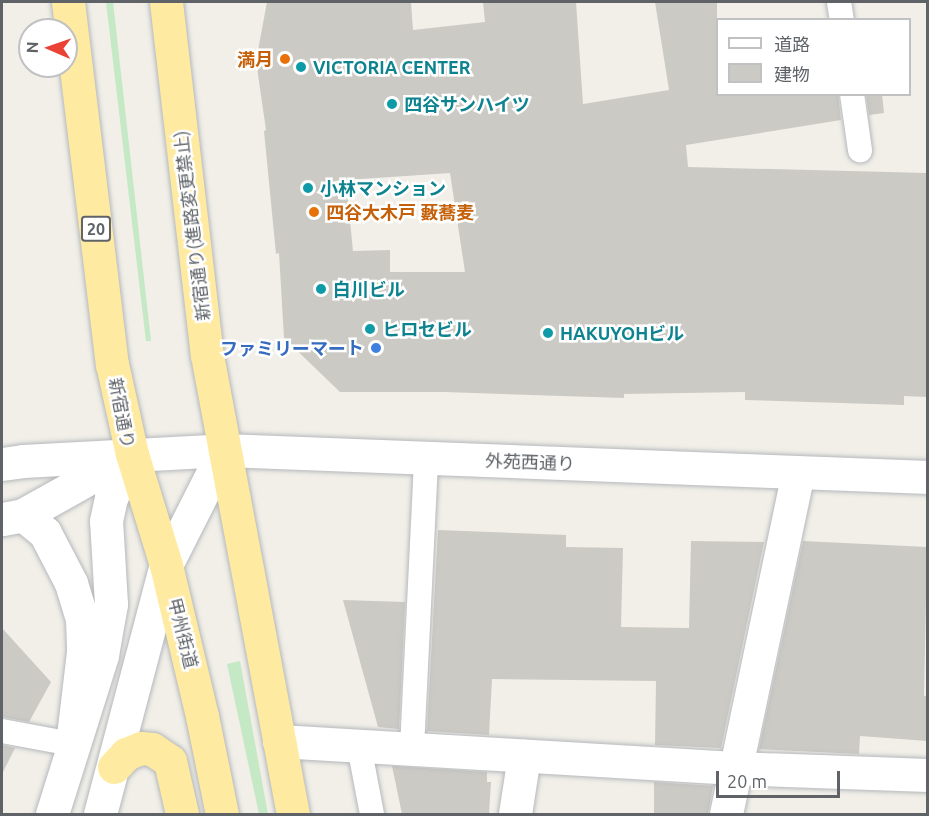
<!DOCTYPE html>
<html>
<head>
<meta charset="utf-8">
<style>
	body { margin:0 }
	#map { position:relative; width:929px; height:816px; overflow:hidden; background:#f1efe8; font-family:Ubuntu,"Noto Sans JP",sans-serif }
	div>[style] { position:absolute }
	.green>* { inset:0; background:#c5e8c5 }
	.building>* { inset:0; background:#cccac5 }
	.roads { filter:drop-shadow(0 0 2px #b5b8bc) drop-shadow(0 0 2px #b5b8bc) }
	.service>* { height:24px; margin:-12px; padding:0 12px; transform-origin:12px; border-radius:12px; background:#fff }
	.minor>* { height:33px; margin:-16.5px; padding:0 16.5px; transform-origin:16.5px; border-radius:16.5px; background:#fff }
	.tertiary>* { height:33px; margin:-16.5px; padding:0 16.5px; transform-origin:16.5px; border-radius:16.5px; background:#fff }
	.secondary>* { height:33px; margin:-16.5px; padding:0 16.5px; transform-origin:16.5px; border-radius:16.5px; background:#fff }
	.trunk>* { height:33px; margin:-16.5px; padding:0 16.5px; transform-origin:16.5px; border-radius:16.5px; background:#feeaa1 }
	.dots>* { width:16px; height:16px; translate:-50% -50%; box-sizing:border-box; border:3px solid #fff; border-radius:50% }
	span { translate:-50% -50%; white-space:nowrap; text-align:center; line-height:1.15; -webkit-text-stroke:5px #fff; paint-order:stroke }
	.shield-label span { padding:2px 4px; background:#fff; border:2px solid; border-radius:4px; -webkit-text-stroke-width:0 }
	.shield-label { font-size:16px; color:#5f6368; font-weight:700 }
	.food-label { font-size:18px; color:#c56008; font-weight:700 }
	.right { translate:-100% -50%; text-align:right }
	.left { translate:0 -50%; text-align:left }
	.culture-label { font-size:18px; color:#0d838f; font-weight:700 }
	.street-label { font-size:18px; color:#5f6368 }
	.shop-label { font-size:18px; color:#366cbe; font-weight:700 }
	.frame { position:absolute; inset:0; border:3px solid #5f6368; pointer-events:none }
	.legend { position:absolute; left:716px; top:18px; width:195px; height:78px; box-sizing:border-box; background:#fff; border:2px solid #bfc1c3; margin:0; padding:8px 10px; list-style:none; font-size:18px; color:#5f6368 }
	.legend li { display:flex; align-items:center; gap:12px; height:30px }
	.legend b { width:30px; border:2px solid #bfc1c3 }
	.north { position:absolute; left:18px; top:18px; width:60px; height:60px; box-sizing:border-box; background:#fff; border:2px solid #bfc1c3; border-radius:50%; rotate:272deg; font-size:16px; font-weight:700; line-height:24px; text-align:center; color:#5f6368 }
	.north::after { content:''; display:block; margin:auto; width:21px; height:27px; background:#ea4335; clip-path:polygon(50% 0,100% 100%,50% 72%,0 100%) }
	.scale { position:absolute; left:716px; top:771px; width:124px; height:27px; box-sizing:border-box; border:3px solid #5f6368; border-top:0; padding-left:8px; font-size:18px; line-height:21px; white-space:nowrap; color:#5f6368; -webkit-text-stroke:4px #fff; paint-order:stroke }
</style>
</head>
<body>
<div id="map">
	<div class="green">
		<div style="clip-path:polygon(106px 2px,113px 2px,151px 341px,146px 341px)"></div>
		<div style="clip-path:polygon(240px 661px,268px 814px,259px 814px,227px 664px)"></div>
	</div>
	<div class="building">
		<div style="clip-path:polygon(evenodd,267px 2px,411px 2px,413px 30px,485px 22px,483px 2px,576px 2px,583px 104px,669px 90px,655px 2px,717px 2px,717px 94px,838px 94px,841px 120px,686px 145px,688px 167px,927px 173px,927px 397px,904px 396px,904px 405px,745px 400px,745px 392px,624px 394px,624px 398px,444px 392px,340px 392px,284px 338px,279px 253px,276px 254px,264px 131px,266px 130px,256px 61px,267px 2px,450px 173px,465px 272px,390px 272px,390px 250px,353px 251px,346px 180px,450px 173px)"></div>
		<div style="clip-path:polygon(866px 94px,882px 94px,884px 113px,869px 115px)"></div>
		<div style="clip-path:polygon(438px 530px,566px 535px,566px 547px,623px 548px,621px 627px,689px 628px,691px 541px,764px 542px,721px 748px,655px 745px,656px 681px,492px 679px,489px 735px,427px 731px)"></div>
		<div style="clip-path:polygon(803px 541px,927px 547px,924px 696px,927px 696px,927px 741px,860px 736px,859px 754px,759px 749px)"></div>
		<div style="clip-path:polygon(343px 600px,405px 602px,399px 729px,378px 727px)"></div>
		<div style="clip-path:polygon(2px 628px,51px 682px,29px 722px,2px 717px)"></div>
		<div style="clip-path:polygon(2px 745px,15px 748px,2px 774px)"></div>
		<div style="clip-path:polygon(392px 766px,487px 772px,487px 782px,491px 782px,489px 814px,402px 814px)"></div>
		<div style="clip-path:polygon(654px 782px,713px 786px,708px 814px,654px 814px)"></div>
	</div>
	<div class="roads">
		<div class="service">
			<div style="left:839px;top:2px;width:18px;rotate:81deg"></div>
			<div style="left:852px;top:94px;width:57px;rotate:81.9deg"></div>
			<div style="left:2px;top:731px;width:71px;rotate:10.5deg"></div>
			<div style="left:359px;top:746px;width:69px;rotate:79.2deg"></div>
			<div style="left:412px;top:748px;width:290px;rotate:-87.2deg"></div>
		</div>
		<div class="minor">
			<div style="left:279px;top:741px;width:456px;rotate:3.4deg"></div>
			<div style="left:734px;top:768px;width:194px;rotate:2.1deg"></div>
			<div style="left:515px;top:814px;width:59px;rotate:-81.2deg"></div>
			<div style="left:726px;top:814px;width:349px;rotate:-78.1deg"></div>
		</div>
		<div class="tertiary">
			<div style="left:52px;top:814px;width:167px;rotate:-72.5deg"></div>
			<div style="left:102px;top:655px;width:52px;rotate:-80deg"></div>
			<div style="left:111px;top:604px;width:83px;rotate:-93.4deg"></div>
			<div style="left:106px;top:521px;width:24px;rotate:-78deg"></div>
			<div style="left:111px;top:498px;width:49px;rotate:-64.5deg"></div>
			<div style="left:100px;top:814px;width:258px;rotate:-75.2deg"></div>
			<div style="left:166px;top:565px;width:129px;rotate:-63.2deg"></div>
		</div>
		<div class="secondary">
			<div style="left:2px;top:464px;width:21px;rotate:-8deg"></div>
			<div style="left:23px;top:461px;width:201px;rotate:-3.1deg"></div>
			<div style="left:224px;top:450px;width:705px;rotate:2.2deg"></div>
			<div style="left:23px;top:515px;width:28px;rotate:39deg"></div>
			<div style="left:45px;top:533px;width:56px;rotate:62.5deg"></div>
			<div style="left:71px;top:583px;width:37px;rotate:73deg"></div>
			<div style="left:82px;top:618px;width:34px;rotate:88deg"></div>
			<div style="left:83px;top:652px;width:93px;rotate:96.8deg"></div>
			<div style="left:3px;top:519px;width:20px;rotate:-11deg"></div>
			<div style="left:23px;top:515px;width:117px;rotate:-29.2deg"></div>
		</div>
		<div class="trunk">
			<div style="left:68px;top:2px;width:365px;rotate:83.1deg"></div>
			<div style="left:112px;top:364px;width:92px;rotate:77.5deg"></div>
			<div style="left:132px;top:454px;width:116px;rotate:73deg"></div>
			<div style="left:166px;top:565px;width:155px;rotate:76.6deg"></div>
			<div style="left:202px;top:716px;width:100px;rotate:78.5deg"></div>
			<div style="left:166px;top:2px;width:355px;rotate:83.4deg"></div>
			<div style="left:207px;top:355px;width:467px;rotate:79.4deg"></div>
			<div style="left:114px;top:767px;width:18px;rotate:-47deg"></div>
			<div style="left:126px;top:754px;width:16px;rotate:-22deg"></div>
			<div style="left:141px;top:748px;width:11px;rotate:5deg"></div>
			<div style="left:152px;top:749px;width:22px;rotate:34deg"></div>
			<div style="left:170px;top:761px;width:54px;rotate:77.2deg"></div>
		</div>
	</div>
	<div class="dots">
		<div style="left:285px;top:59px;background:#e8710a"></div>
		<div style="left:301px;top:67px;background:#0f9aa8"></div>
		<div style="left:392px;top:104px;background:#0f9aa8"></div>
		<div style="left:308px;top:188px;background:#0f9aa8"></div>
		<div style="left:314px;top:212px;background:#e8710a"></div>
		<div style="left:321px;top:289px;background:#0f9aa8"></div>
		<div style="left:370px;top:329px;background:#0f9aa8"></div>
		<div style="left:548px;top:333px;background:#0f9aa8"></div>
		<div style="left:376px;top:348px;background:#3f7fe0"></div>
	</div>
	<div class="shield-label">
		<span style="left:96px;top:229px">20</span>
	</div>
	<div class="food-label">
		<span class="right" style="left:273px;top:59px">満月</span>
		<span class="left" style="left:326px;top:212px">四谷大木戸 藪蕎麦</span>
	</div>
	<div class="culture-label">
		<span class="left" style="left:313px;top:67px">VICTORIA CENTER</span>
		<span class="left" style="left:404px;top:104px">四谷サンハイツ</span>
		<span class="left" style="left:320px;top:188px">小林マンション</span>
		<span class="left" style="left:333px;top:289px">白川ビル</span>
		<span class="left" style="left:382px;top:329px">ヒロセビル</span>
		<span class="left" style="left:560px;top:333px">HAKUYOHビル</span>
	</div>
	<div class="street-label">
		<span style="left:192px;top:226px;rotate:-97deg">新宿通り(進路変更禁止)</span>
		<span style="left:122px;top:413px;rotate:79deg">新宿通り</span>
		<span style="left:530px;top:462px;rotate:2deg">外苑西通り</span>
		<span style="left:183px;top:633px;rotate:76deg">甲州街道</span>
	</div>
	<div class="shop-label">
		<span class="right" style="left:364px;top:348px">ファミリーマート</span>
	</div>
	<div class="frame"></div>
	<ul class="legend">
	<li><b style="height:8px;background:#fff"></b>道路</li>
	<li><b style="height:16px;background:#cccac5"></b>建物</li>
	</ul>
	<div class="north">N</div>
	<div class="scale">20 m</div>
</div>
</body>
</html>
